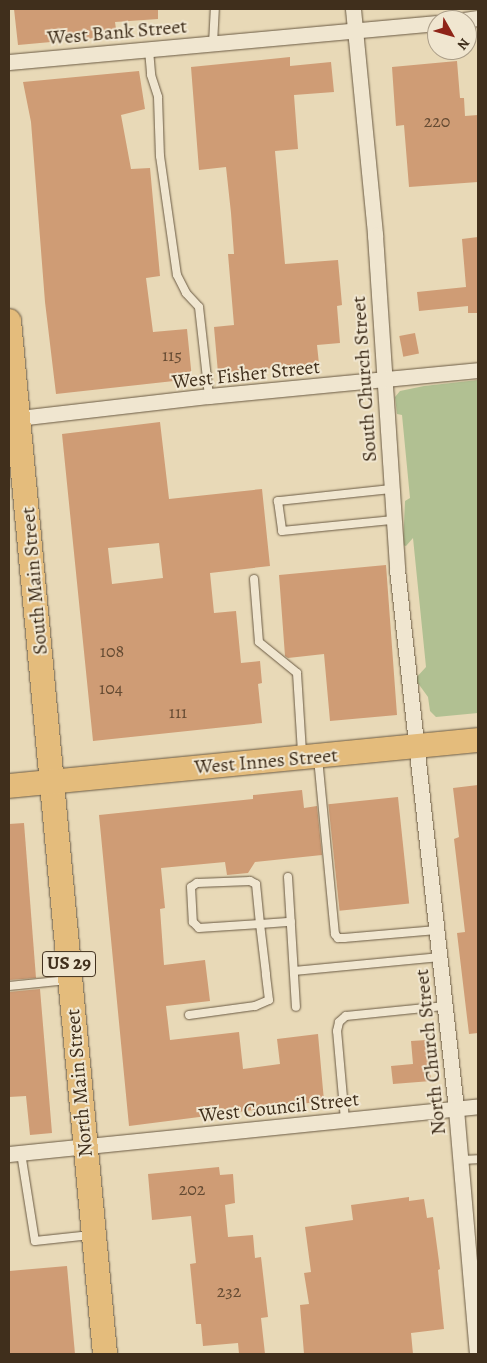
<!DOCTYPE html>
<html>
<head>
<meta charset="utf-8">
<style>
	body { margin:0 }
	#map { position:relative; width:487px; height:1363px; overflow:hidden; background:#e8d9b7; font-family:Alegreya,serif }
	div>[style] { position:absolute }
	.green>* { inset:0; background:#b1c092 }
	.building>* { inset:0; background:#cf9c75; transform-origin:0 0 }
	.roads { filter:drop-shadow(0 0 1px #6a5a43) drop-shadow(0 0 1px #6a5a43) }
	.service>* { height:8px; margin:-4px; padding:0 4px; transform-origin:4px; border-radius:4px; background:#f0e6d0 }
	.minor>* { height:15px; margin:-7.5px; padding:0 7.5px; transform-origin:7.5px; border-radius:7.5px; background:#f0e6d0 }
	.primary>* { height:24px; margin:-12px; padding:0 12px; transform-origin:12px; border-radius:12px; background:#e4bc7c }
	span { translate:-50% -50%; white-space:nowrap; text-align:center; line-height:1.15; -webkit-text-stroke:4px #f0e6d0; paint-order:stroke }
	.number-label { font-size:18px; color:#644a32 }
	.number-label span { -webkit-text-stroke-width:0 }
	.shield-label span { padding:1px 4px; background:#f0e6d0; border:1px solid; border-radius:4px; -webkit-text-stroke-width:0 }
	.shield-label { font-size:19px; color:#402f1c; font-weight:700 }
	.street-label { font-size:20px; color:#402f1c }
	.frame { position:absolute; inset:0; border:10px solid #402f1c; pointer-events:none }
	.north { position:absolute; left:427px; top:10px; width:50px; height:50px; box-sizing:border-box; background:#f0e6d0; border:1px solid #aa9d88; border-radius:50%; rotate:128deg; font-size:14px; font-weight:700; line-height:20px; text-align:center; color:#402f1c }
	.north::after { content:''; display:block; margin:auto; width:18px; height:22px; background:#8f2418; clip-path:polygon(50% 0,100% 100%,50% 72%,0 100%) }
</style>
</head>
<body>
<div id="map">
	<div class="green">
		<div style="clip-path:polygon(478px 380px,478px 713px,436px 717px,430px 711px,428px 697px,415px 679px,426px 667px,413px 538px,406px 546px,403px 545px,405px 501px,410px 498px,402px 415px,397px 414px,395px 397px,400px 391px,424px 386px)"></div>
	</div>
	<div class="building">
		<div style="clip-path:polygon(14px 9px,158px 9px,158px 19px,115px 22px,117px 36px,18px 45px)"></div>
		<div style="clip-path:polygon(290px 57px,290px 66px,331px 62px,334px 92px,294px 95px,298px 149px,275px 151px,285px 264px,338px 260px,342px 305px,337px 306px,340px 343px,317px 345px,319px 364px,218px 373px,214px 327px,234px 325px,228px 254px,234px 254px,231px 213px,226px 167px,199px 170px,191px 67px)"></div>
		<div style="clip-path:polygon(457px 61px,460px 98px,464px 98px,465px 116px,478px 115px,478px 182px,409px 187px,404px 125px,396px 126px,392px 67px)"></div>
		<div style="clip-path:polygon(139px 71px,145px 109px,121px 115px,131px 169px,150px 168px,160px 276px,146px 278px,153px 332px,187px 329px,192px 379px,56px 394px,45px 302px,31px 122px,23px 82px)"></div>
		<div style="clip-path:polygon(478px 237px,478px 313px,468px 313px,468px 306px,419px 311px,417px 292px,466px 287px,462px 239px)"></div>
		<div style="left:415px;top:333px;width:21px;height:16px;rotate:79deg"></div>
		<div style="clip-path:polygon(evenodd,160px 422px,169px 499px,262px 489px,270px 566px,210px 573px,214px 613px,236px 611px,241px 663px,260px 661px,262px 683px,258px 684px,262px 723px,93px 741px,62px 434px,160px 422px,159px 543px,163px 578px,112px 584px,108px 548px,159px 543px)"></div>
		<div style="clip-path:polygon(386px 565px,397px 715px,330px 721px,324px 654px,288px 658px,285px 656px,279px 575px)"></div>
		<div style="clip-path:polygon(478px 785px,478px 1033px,469px 1034px,457px 933px,465px 932px,454px 839px,459px 837px,453px 788px)"></div>
		<div style="clip-path:polygon(302px 790px,304px 808px,317px 806px,322px 855px,255px 862px,248px 873px,227px 875px,225px 862px,161px 868px,165px 908px,160px 909px,164px 965px,205px 960px,210px 1001px,166px 1006px,170px 1040px,239px 1032px,243px 1069px,280px 1064px,277px 1039px,318px 1034px,324px 1101px,129px 1126px,99px 815px,253px 799px,253px 795px)"></div>
		<div style="left:398px;top:797px;width:107px;height:70px;rotate:84deg"></div>
		<div style="clip-path:polygon(24px 823px,36px 978px,9px 980px,9px 824px)"></div>
		<div style="clip-path:polygon(40px 989px,52px 1133px,30px 1135px,26px 1096px,9px 1097px,9px 992px)"></div>
		<div style="clip-path:polygon(427px 1040px,431px 1081px,393px 1084px,391px 1066px,413px 1064px,411px 1041px)"></div>
		<div style="clip-path:polygon(219px 1167px,220px 1175px,233px 1174px,235px 1203px,225px 1205px,228px 1237px,253px 1235px,255px 1258px,261px 1257px,268px 1317px,261px 1318px,265px 1354px,239px 1354px,238px 1343px,203px 1346px,201px 1324px,196px 1324px,190px 1264px,196px 1263px,191px 1216px,152px 1220px,148px 1174px)"></div>
		<div style="clip-path:polygon(409px 1197px,409px 1201px,424px 1199px,427px 1218px,433px 1217px,440px 1269px,438px 1270px,444px 1329px,411px 1333px,413px 1354px,304px 1354px,300px 1305px,309px 1304px,304px 1273px,311px 1272px,305px 1227px,353px 1220px,351px 1205px)"></div>
		<div style="clip-path:polygon(67px 1266px,75px 1354px,9px 1354px,9px 1271px)"></div>
	</div>
	<div class="roads">
		<div class="service">
			<div style="left:213px;top:44px;width:35px;rotate:-87deg"></div>
			<div style="left:149px;top:50px;width:25px;rotate:85deg"></div>
			<div style="left:151px;top:75px;width:23px;rotate:72deg"></div>
			<div style="left:158px;top:97px;width:59px;rotate:88.1deg"></div>
			<div style="left:160px;top:156px;width:120px;rotate:81.9deg"></div>
			<div style="left:177px;top:275px;width:20px;rotate:63deg"></div>
			<div style="left:186px;top:293px;width:19px;rotate:47deg"></div>
			<div style="left:199px;top:307px;width:90px;rotate:83.6deg"></div>
			<div style="left:391px;top:489px;width:114px;rotate:173.9deg"></div>
			<div style="left:278px;top:501px;width:30px;rotate:82deg"></div>
			<div style="left:282px;top:531px;width:112px;rotate:-5.7deg"></div>
			<div style="left:254px;top:579px;width:63px;rotate:85.5deg"></div>
			<div style="left:259px;top:642px;width:49px;rotate:39.2deg"></div>
			<div style="left:297px;top:673px;width:80px;rotate:86.4deg"></div>
			<div style="left:318px;top:758px;width:177px;rotate:84.5deg"></div>
			<div style="left:335px;top:934px;width:5px;rotate:53deg"></div>
			<div style="left:338px;top:938px;width:6px"></div>
			<div style="left:344px;top:938px;width:93px;rotate:-4.9deg"></div>
			<div style="left:288px;top:877px;width:130px;rotate:86.5deg"></div>
			<div style="left:294px;top:971px;width:147px;rotate:-5.5deg"></div>
			<div style="left:9px;top:986px;width:59px;rotate:-5.8deg"></div>
			<div style="left:189px;top:1015px;width:67px;rotate:-7.8deg"></div>
			<div style="left:255px;top:1006px;width:15px;rotate:-23deg"></div>
			<div style="left:269px;top:1000px;width:26px;rotate:-97deg"></div>
			<div style="left:266px;top:974px;width:50px;rotate:-96.8deg"></div>
			<div style="left:260px;top:924px;width:40px;rotate:-95.7deg"></div>
			<div style="left:256px;top:884px;width:7px;rotate:-153deg"></div>
			<div style="left:250px;top:881px;width:53px;rotate:177.8deg"></div>
			<div style="left:197px;top:883px;width:7px;rotate:146deg"></div>
			<div style="left:191px;top:887px;width:35px;rotate:87deg"></div>
			<div style="left:193px;top:922px;width:8px;rotate:45deg"></div>
			<div style="left:199px;top:928px;width:61px;rotate:-3.8deg"></div>
			<div style="left:260px;top:924px;width:31px;rotate:-4deg"></div>
			<div style="left:345px;top:1120px;width:89px;rotate:-95.1deg"></div>
			<div style="left:337px;top:1031px;width:9px;rotate:-77deg"></div>
			<div style="left:339px;top:1022px;width:9px;rotate:-41deg"></div>
			<div style="left:346px;top:1016px;width:100px;rotate:-5.8deg"></div>
			<div style="left:21px;top:1153px;width:89px;rotate:81deg"></div>
			<div style="left:35px;top:1241px;width:56px;rotate:-6.1deg"></div>
			<div style="left:461px;top:1160px;width:17px;rotate:-3deg"></div>
		</div>
		<div class="minor">
			<div style="left:353px;top:9px;width:227px;rotate:84.4deg"></div>
			<div style="left:375px;top:235px;width:335px;rotate:86.2deg"></div>
			<div style="left:397px;top:569px;width:543px;rotate:83.76deg"></div>
			<div style="left:456px;top:1109px;width:246px;rotate:85.1deg"></div>
			<div style="left:464px;top:20px;width:14px;rotate:-8deg"></div>
			<div style="left:9px;top:62px;width:430px;rotate:-5.2deg"></div>
			<div style="left:10px;top:419px;width:200px;rotate:-6.6deg"></div>
			<div style="left:209px;top:396px;width:270px;rotate:-5.5deg"></div>
			<div style="left:9px;top:1154px;width:471px;rotate:-5.8deg"></div>
		</div>
		<div class="primary">
			<div style="left:9px;top:321px;width:1037px;rotate:84.69deg"></div>
			<div style="left:9px;top:786px;width:471px;rotate:-5.6deg"></div>
		</div>
	</div>
	<div class="number-label">
		<span style="left:437px;top:121px">220</span>
		<span style="left:172px;top:355px">115</span>
		<span style="left:112px;top:651px">108</span>
		<span style="left:111px;top:688px">104</span>
		<span style="left:178px;top:712px">111</span>
		<span style="left:192px;top:1189px">202</span>
		<span style="left:229px;top:1291px">232</span>
	</div>
	<div class="shield-label">
		<span style="left:69px;top:964px">US 29</span>
	</div>
	<div class="street-label">
		<span style="left:117px;top:32px;rotate:-5deg">West Bank Street</span>
		<span style="left:246px;top:374px;rotate:-6deg">West Fisher Street</span>
		<span style="left:364px;top:379px;rotate:-94deg">South Church Street</span>
		<span style="left:34px;top:581px;rotate:-95deg">South Main Street</span>
		<span style="left:266px;top:761px;rotate:-5deg">West Innes Street</span>
		<span style="left:430px;top:1052px;rotate:-96deg">North Church Street</span>
		<span style="left:79px;top:1083px;rotate:-95deg">North Main Street</span>
		<span style="left:279px;top:1107px;rotate:-6deg">West Council Street</span>
	</div>
	<div class="frame"></div>
	<div class="north">N</div>
</div>
</body>
</html>
